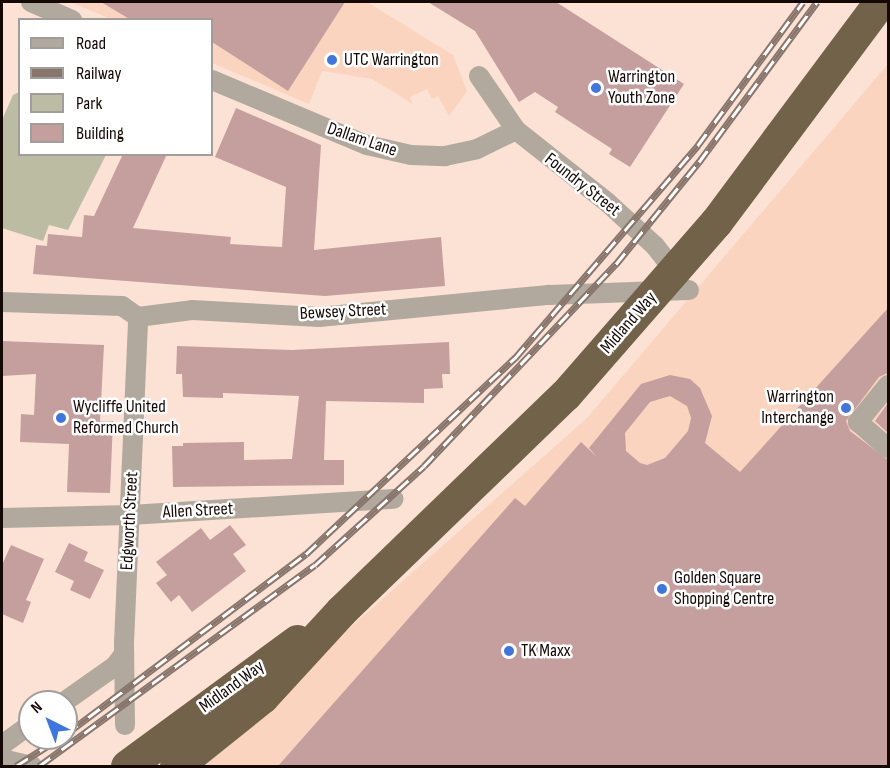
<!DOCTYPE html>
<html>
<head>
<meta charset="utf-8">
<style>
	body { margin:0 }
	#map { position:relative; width:890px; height:768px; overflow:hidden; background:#fce2d4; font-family:"Sofia Sans Condensed",sans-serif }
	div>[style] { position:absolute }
	.built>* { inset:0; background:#fbd4bf }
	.green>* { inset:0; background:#bcbca2 }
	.building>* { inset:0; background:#c49f9e }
	.street>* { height:20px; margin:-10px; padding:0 10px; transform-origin:10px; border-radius:10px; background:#b1a99d }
	.highway>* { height:33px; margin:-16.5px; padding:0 16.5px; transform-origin:16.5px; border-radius:16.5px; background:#726249 }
	.rail>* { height:7px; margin-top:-3.5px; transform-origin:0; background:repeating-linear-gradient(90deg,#fff 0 14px,#88756c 0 28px); box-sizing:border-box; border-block:2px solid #88756c }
	.dots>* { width:16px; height:16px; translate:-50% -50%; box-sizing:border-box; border:3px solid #fff; border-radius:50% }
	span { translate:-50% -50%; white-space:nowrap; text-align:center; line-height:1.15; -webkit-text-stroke:5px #fff; paint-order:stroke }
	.poi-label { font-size:18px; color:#140905 }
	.left { translate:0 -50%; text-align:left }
	.right { translate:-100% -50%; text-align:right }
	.street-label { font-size:18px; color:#140905 }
	.frame { position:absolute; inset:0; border:3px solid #140905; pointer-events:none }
	.legend { position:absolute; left:18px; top:18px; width:195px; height:138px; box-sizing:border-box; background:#fff; border:2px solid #a19d9b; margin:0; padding:8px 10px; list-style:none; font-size:18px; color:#140905 }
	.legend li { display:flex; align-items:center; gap:12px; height:30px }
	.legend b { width:30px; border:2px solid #a19d9b }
	.north { position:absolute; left:18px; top:690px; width:60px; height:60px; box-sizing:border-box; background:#fff; border:2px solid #a19d9b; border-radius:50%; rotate:318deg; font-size:16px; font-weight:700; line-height:24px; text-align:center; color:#140905 }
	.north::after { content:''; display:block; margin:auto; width:21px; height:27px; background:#3c76e5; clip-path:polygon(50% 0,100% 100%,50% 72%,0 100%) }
</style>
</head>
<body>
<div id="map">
	<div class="built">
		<div style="clip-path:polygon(70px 2px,367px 2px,453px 55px,467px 91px,449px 116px,438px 96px,432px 99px,427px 89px,410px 97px,413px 104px,372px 79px,322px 71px,309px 104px,212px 63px,212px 20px,111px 19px)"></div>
		<div style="clip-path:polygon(888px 64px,888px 766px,201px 766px,197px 763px,587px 418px)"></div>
	</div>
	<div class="green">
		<div style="clip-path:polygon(19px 92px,20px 154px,106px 155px,68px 230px,49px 225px,43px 241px,2px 228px,2px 120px,13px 95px)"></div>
	</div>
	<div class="building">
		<div style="clip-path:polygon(101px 2px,345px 2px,288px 91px,212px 42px,212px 20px,131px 20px)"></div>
		<div style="clip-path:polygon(428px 2px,556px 2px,684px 84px,630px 167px,609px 154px,612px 149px,555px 112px,558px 107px,535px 92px,519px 102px,475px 31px)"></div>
		<div style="clip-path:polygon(236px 108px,321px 145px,314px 250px,441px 237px,445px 286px,325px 296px,33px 274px,36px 245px,47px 246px,48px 234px,82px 237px,84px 215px,94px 216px,123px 154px,167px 154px,133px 228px,231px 237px,230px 244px,282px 247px,286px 187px,215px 157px)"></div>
		<div style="clip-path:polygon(evenodd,888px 308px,888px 373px,879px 377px,846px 421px,850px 431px,888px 460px,888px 766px,278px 766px,515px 498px,525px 506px,581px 442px,597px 457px,589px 448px,641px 384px,670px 375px,690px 379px,700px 388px,712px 416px,705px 443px,740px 472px,888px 308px,670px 396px,687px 406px,691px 418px,688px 431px,665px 458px,647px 465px,640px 463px,626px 451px,625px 433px,650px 402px,670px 396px)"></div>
		<div style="clip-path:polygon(2px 341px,104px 345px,100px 421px,113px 421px,110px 493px,67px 492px,69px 444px,20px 442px,21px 414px,34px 415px,36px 374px,2px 376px)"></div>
		<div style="clip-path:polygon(449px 342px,450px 374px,442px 374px,443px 388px,424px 389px,424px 403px,326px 401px,324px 460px,344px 460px,344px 485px,173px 487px,172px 446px,183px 446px,183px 443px,244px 442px,244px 460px,292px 459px,299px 396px,223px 393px,223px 398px,183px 397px,182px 374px,176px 374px,177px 346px,292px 350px)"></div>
		<div style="clip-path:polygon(888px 403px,888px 433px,875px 421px)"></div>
		<div style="clip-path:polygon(230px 525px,246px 545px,233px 554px,246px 571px,192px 612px,179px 595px,171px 602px,156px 583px,167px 575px,156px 562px,201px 528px,210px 540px)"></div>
		<div style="clip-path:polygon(69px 543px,88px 552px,84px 561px,104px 570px,90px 599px,70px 590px,74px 581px,55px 572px)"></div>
		<div style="clip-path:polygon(11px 545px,44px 559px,26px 600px,31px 602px,23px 623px,2px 614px,2px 565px)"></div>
	</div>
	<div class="street">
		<div style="left:31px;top:2px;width:45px;rotate:23.7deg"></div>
		<div style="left:479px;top:76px;width:65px;rotate:55.6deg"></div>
		<div style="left:516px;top:130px;width:117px;rotate:38.4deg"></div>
		<div style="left:608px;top:203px;width:64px;rotate:42.5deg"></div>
		<div style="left:655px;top:246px;width:39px;rotate:52deg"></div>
		<div style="left:212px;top:80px;width:168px;rotate:22.8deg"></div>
		<div style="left:367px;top:145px;width:45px;rotate:12.8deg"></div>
		<div style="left:411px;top:155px;width:34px;rotate:2deg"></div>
		<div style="left:445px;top:156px;width:33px;rotate:-12deg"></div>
		<div style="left:477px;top:149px;width:43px;rotate:-26deg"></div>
		<div style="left:2px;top:302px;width:120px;rotate:1.9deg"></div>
		<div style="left:122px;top:306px;width:19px;rotate:35deg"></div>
		<div style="left:138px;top:317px;width:54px;rotate:-7.4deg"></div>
		<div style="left:192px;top:310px;width:127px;rotate:3.2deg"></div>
		<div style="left:319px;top:317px;width:231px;rotate:-5.5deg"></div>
		<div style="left:549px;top:295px;width:140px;rotate:-2deg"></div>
		<div style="left:888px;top:385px;width:48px;rotate:129deg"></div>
		<div style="left:858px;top:422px;width:40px;rotate:41deg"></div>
		<div style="left:2px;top:518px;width:128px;rotate:-1.3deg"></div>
		<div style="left:130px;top:515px;width:264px;rotate:-3.5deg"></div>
		<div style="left:64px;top:702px;width:62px;rotate:-35.2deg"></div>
		<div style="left:115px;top:666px;width:15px;rotate:-53deg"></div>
		<div style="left:125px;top:725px;width:82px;rotate:-90.7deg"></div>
		<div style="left:124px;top:643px;width:326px;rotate:-87.5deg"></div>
		<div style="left:2px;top:745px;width:34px;rotate:-36deg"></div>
		<div style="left:2px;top:759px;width:31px;rotate:13deg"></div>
	</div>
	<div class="highway">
		<div style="left:127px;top:766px;width:211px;rotate:-36.3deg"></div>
		<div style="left:176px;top:766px;width:110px;rotate:-38.7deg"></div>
		<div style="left:262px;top:697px;width:117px;rotate:-47.4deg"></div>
		<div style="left:341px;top:611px;width:311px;rotate:-44deg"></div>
		<div style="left:565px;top:395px;width:230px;rotate:-48.9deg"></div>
		<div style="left:716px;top:222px;width:274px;rotate:-53.3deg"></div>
	</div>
	<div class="rail">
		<div style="left:66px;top:734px;width:300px;rotate:-36.9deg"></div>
		<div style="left:306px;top:554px;width:287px;rotate:-43.2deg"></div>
		<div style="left:515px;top:358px;width:281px;rotate:-49.3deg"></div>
		<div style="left:698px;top:145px;width:177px;rotate:-53.7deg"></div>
		<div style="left:16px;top:766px;width:52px;rotate:-32.5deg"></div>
		<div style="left:39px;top:766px;width:341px;rotate:-36.1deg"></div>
		<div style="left:315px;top:565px;width:147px;rotate:-42.2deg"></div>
		<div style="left:424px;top:466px;width:279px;rotate:-46.5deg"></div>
		<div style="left:616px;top:264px;width:132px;rotate:-50.9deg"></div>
		<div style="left:699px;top:162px;width:199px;rotate:-53.6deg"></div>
	</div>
	<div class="dots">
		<div style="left:332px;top:60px;background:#3c76e5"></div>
		<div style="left:596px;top:88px;background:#3c76e5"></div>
		<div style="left:846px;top:408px;background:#3c76e5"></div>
		<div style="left:61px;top:418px;background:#3c76e5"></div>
		<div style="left:662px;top:589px;background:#3c76e5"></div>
		<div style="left:509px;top:651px;background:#3c76e5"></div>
	</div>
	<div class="poi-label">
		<span class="left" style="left:344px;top:60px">UTC Warrington</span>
		<span class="left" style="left:608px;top:88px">Warrington<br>Youth Zone</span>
		<span class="right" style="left:834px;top:408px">Warrington<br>Interchange</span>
		<span class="left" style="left:73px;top:418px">Wycliffe United<br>Reformed Church</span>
		<span class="left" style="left:674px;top:589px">Golden Square<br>Shopping Centre</span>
		<span class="left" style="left:521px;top:651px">TK Maxx</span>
	</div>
	<div class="street-label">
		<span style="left:362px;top:140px;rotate:19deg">Dallam Lane</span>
		<span style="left:582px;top:185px;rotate:38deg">Foundry Street</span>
		<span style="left:343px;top:312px;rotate:-3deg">Bewsey Street</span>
		<span style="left:629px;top:323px;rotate:-49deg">Midland Way</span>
		<span style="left:198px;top:511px;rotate:-3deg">Allen Street</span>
		<span style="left:130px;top:521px;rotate:-87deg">Edgworth Street</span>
		<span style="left:232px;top:687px;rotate:-36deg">Midland Way</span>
	</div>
	<div class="frame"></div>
	<ul class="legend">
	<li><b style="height:8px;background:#b1a99d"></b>Road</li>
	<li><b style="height:8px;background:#88756c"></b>Railway</li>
	<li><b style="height:16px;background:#bcbca2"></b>Park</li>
	<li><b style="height:16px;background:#c49f9e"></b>Building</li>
	</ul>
	<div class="north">N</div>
</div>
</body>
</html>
